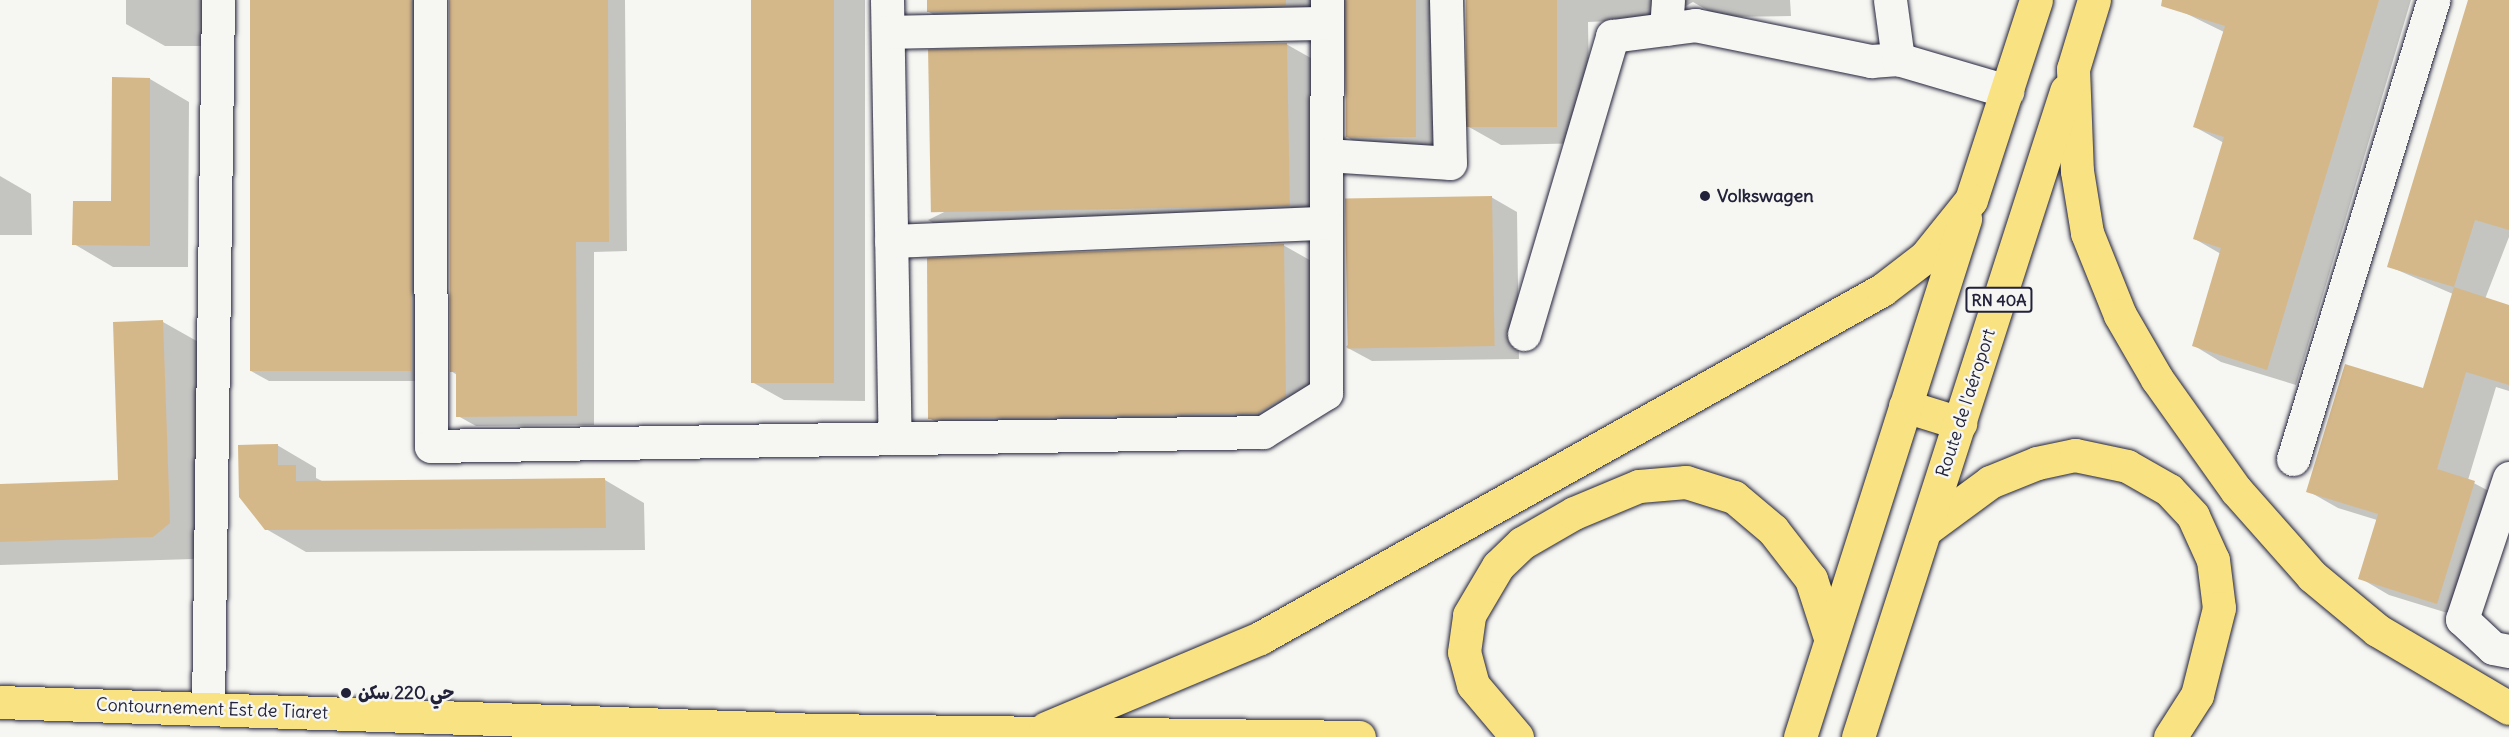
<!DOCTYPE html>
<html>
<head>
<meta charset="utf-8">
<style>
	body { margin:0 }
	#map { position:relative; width:2509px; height:737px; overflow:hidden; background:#f6f6f2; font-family:Delius,"Playpen Sans Arabic",sans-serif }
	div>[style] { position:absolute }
	.shadow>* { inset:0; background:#0003 }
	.building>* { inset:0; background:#d5b889; transform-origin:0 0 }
	.roads { filter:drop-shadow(0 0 2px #22223b) drop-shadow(0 0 2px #22223b) }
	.street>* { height:33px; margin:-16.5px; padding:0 16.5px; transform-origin:16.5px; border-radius:16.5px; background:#f6f6f2 }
	.primary>* { height:33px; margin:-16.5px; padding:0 16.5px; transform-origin:16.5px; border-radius:16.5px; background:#f8e281 }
	.highway>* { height:33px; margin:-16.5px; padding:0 16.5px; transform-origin:16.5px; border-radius:16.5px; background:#f8e281 }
	.dots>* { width:16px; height:16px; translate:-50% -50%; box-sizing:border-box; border:3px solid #f6f6f2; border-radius:50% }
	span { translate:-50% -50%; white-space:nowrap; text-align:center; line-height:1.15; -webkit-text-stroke:5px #f6f6f2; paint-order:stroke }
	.shield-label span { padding:2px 4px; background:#f6f6f2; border:2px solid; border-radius:4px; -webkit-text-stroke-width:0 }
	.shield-label { font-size:16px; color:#22223b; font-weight:700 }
	.poi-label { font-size:18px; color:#22223b; font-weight:700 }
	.left { translate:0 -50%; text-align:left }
	.street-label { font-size:18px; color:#22223b }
</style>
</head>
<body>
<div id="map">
	<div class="shadow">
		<div style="clip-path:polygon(126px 0,204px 0,205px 46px,165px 46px,126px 24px)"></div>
		<div style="clip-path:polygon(251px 0,435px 0,430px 381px,269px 381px,251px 371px)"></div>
		<div style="clip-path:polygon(450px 0,625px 0,627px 251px,594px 252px,594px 425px,476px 426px,458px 416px,457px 375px,451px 371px)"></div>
		<div style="clip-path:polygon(752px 0,865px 0,865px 401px,784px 400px,752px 382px)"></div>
		<div style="clip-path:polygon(928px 0,1318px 0,1318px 22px,960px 30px,929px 12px)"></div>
		<div style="clip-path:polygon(1343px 0,1447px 0,1449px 154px,1378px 155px,1347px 137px)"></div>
		<div style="clip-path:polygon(1467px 0,1790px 0,1791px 16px,1719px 17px,1693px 2px,1684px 7px,1680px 18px,1588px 22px,1590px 143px,1501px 145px,1469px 127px)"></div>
		<div style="clip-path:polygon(2187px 0,2411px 0,2296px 385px,2221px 362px,2193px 345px,2221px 254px,2195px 239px,2224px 143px,2195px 127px,2224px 32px,2183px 12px)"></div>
		<div style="clip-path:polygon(2470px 0,2509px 0,2509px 237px,2485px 299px,2509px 306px,2509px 391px,2496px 387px,2468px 480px,2504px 499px,2467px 619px,2389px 595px,2360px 578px,2377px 520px,2338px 508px,2308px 491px,2424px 390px,2453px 294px,2388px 266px)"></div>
		<div style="clip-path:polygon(1286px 44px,1318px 62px,1320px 223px,960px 238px,928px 220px)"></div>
		<div style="clip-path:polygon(150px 79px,189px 102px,188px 267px,113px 267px,74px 244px,112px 203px)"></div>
		<div style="clip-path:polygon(0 176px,31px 194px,32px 235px,0 235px)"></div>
		<div style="clip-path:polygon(1491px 197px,1517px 212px,1519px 359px,1372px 361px,1346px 347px)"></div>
		<div style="clip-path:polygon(1283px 245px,1315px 263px,1317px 414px,961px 436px,929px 418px)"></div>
		<div style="clip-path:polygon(163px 322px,202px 344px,208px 545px,193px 559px,0 565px,0 485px,119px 482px)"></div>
		<div style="clip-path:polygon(277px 445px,316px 468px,316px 478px,324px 482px,605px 480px,644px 503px,645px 550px,306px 552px,266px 529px)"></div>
	</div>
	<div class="building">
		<div style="left:250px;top:0;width:161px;height:371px"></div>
		<div style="clip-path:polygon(449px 0,608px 0,609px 242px,576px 242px,577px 416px,456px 417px,456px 372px,450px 372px)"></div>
		<div style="left:751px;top:0;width:83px;height:383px"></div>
		<div style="clip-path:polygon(927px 0,1286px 0,1286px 5px,927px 12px)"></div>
		<div style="left:1346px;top:0;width:70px;height:137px"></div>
		<div style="left:1466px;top:0;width:91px;height:127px"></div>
		<div style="clip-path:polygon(2162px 0,2379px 0,2267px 370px,2192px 346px,2221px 248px,2193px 239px,2224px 137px,2193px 127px,2225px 26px,2161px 6px)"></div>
		<div style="clip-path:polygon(2468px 0,2509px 0,2509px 230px,2475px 220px,2454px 287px,2387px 267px)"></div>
		<div style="left:1287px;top:43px;width:163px;height:359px;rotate:89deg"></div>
		<div style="clip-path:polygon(112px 77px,150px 78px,150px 246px,72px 245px,73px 201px,111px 201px)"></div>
		<div style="left:1492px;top:196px;width:150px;height:147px;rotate:89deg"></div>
		<div style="clip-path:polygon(1284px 244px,1286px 396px,1258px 413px,928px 419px,927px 258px)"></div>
		<div style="clip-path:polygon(2454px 287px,2509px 305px,2509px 385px,2466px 372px,2437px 469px,2475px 481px,2437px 604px,2358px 579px,2378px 514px,2306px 492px,2345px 364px,2423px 388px)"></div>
		<div style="clip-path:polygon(163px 320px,170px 523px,153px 537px,0 542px,0 484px,118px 480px,113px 322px)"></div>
		<div style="clip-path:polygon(278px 444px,278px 465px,296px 465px,296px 481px,605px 478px,606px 528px,265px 530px,239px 497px,238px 445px)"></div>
	</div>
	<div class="roads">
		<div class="street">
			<div style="left:430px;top:0;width:446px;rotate:89.9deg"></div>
			<div style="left:431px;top:446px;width:832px;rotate:-0.96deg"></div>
			<div style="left:1263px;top:432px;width:74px;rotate:-31.8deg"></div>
			<div style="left:1326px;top:393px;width:393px;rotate:-89.9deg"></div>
			<div style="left:887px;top:0;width:438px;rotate:89deg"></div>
			<div style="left:1890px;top:0;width:60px;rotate:82.3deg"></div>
			<div style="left:1666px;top:29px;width:29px;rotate:-86deg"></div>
			<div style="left:888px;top:32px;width:439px;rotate:-1.2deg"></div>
			<div style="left:1327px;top:155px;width:123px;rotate:3.7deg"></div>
			<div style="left:1450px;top:163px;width:163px;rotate:-91.4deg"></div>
			<div style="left:891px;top:241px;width:435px;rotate:-2.4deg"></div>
			<div style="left:1524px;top:334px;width:311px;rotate:-73.5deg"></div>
			<div style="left:1612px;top:36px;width:84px;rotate:-7.5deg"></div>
			<div style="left:1695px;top:25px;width:180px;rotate:11.6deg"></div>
			<div style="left:1871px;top:61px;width:27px;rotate:-4deg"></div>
			<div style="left:1898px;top:59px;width:114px;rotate:16.4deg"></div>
			<div style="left:2293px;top:459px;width:480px;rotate:-73deg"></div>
			<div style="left:2509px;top:478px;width:149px;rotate:108.4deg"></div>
			<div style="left:2462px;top:619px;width:42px;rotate:43.1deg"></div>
			<div style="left:2493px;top:648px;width:16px;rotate:11deg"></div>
			<div style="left:208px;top:707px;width:707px;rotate:-89.19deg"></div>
		</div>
		<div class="primary">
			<div style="left:2073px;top:69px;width:72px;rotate:-73.1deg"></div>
			<div style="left:1971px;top:200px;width:210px;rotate:-72deg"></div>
		</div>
		<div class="highway">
			<div style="left:2073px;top:69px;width:102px;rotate:87.8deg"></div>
			<div style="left:2077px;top:171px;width:63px;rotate:80.8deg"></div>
			<div style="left:2087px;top:233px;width:88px;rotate:68.1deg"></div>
			<div style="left:2120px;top:315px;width:74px;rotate:60deg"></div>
			<div style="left:2157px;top:379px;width:136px;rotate:54.6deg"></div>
			<div style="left:2236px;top:490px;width:115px;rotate:48.5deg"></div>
			<div style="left:2312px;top:576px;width:85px;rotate:39.7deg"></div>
			<div style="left:2377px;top:630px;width:153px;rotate:30.6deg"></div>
			<div style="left:1905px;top:406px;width:58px;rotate:17.2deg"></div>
			<div style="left:1925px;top:530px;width:81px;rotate:-36.4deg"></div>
			<div style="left:1990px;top:482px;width:51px;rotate:-22deg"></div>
			<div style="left:2037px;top:463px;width:39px;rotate:-12deg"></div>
			<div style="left:2075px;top:455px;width:53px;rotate:11.9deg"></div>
			<div style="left:2127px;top:466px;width:48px;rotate:29.7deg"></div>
			<div style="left:2169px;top:490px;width:35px;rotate:47deg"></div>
			<div style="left:2193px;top:516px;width:48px;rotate:65.6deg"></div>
			<div style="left:2213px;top:560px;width:48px;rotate:82.9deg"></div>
			<div style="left:2219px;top:608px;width:90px;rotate:104.2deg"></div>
			<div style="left:2197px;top:695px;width:50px;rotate:122.7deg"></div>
			<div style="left:0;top:702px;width:819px;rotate:1.96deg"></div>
			<div style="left:819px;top:730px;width:540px;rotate:0.74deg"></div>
			<div style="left:1046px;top:728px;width:232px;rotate:-22.8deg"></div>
			<div style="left:1260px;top:638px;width:713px;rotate:-29.23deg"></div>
			<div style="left:1882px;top:290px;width:54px;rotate:-37.5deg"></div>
			<div style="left:1925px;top:257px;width:73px;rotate:-51.1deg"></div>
			<div style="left:1517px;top:737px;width:68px;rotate:-130.2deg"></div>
			<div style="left:1473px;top:685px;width:34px;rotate:-105deg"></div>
			<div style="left:1464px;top:652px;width:37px;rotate:-82deg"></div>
			<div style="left:1469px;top:615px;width:57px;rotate:-59.4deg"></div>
			<div style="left:1498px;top:566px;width:33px;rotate:-44deg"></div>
			<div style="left:1522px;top:543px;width:60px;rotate:-30deg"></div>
			<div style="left:1574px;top:513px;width:70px;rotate:-22.6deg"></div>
			<div style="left:1639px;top:486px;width:47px;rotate:-4.9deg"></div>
			<div style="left:1686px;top:482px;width:50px;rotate:17.4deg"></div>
			<div style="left:1734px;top:497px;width:51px;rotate:40.2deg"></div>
			<div style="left:1773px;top:530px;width:62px;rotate:52.2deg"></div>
			<div style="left:1811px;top:579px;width:62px;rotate:72.1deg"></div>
			<div style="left:1800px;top:737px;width:544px;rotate:-72.33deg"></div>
			<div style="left:1858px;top:737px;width:679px;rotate:-72.15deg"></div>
		</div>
	</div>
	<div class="dots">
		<div style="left:1705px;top:196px;background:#22223b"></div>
		<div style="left:346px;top:693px;background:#22223b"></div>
	</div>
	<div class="shield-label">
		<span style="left:1999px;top:300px">RN 40A</span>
	</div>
	<div class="poi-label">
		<span class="left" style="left:1717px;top:196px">Volkswagen</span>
		<span class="left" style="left:358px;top:693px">حي 220 سكن</span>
	</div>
	<div class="street-label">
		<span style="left:1966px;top:403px;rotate:-72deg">Route de l'aéroport</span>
		<span style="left:212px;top:709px;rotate:2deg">Contournement Est de Tiaret</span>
	</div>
</div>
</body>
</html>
